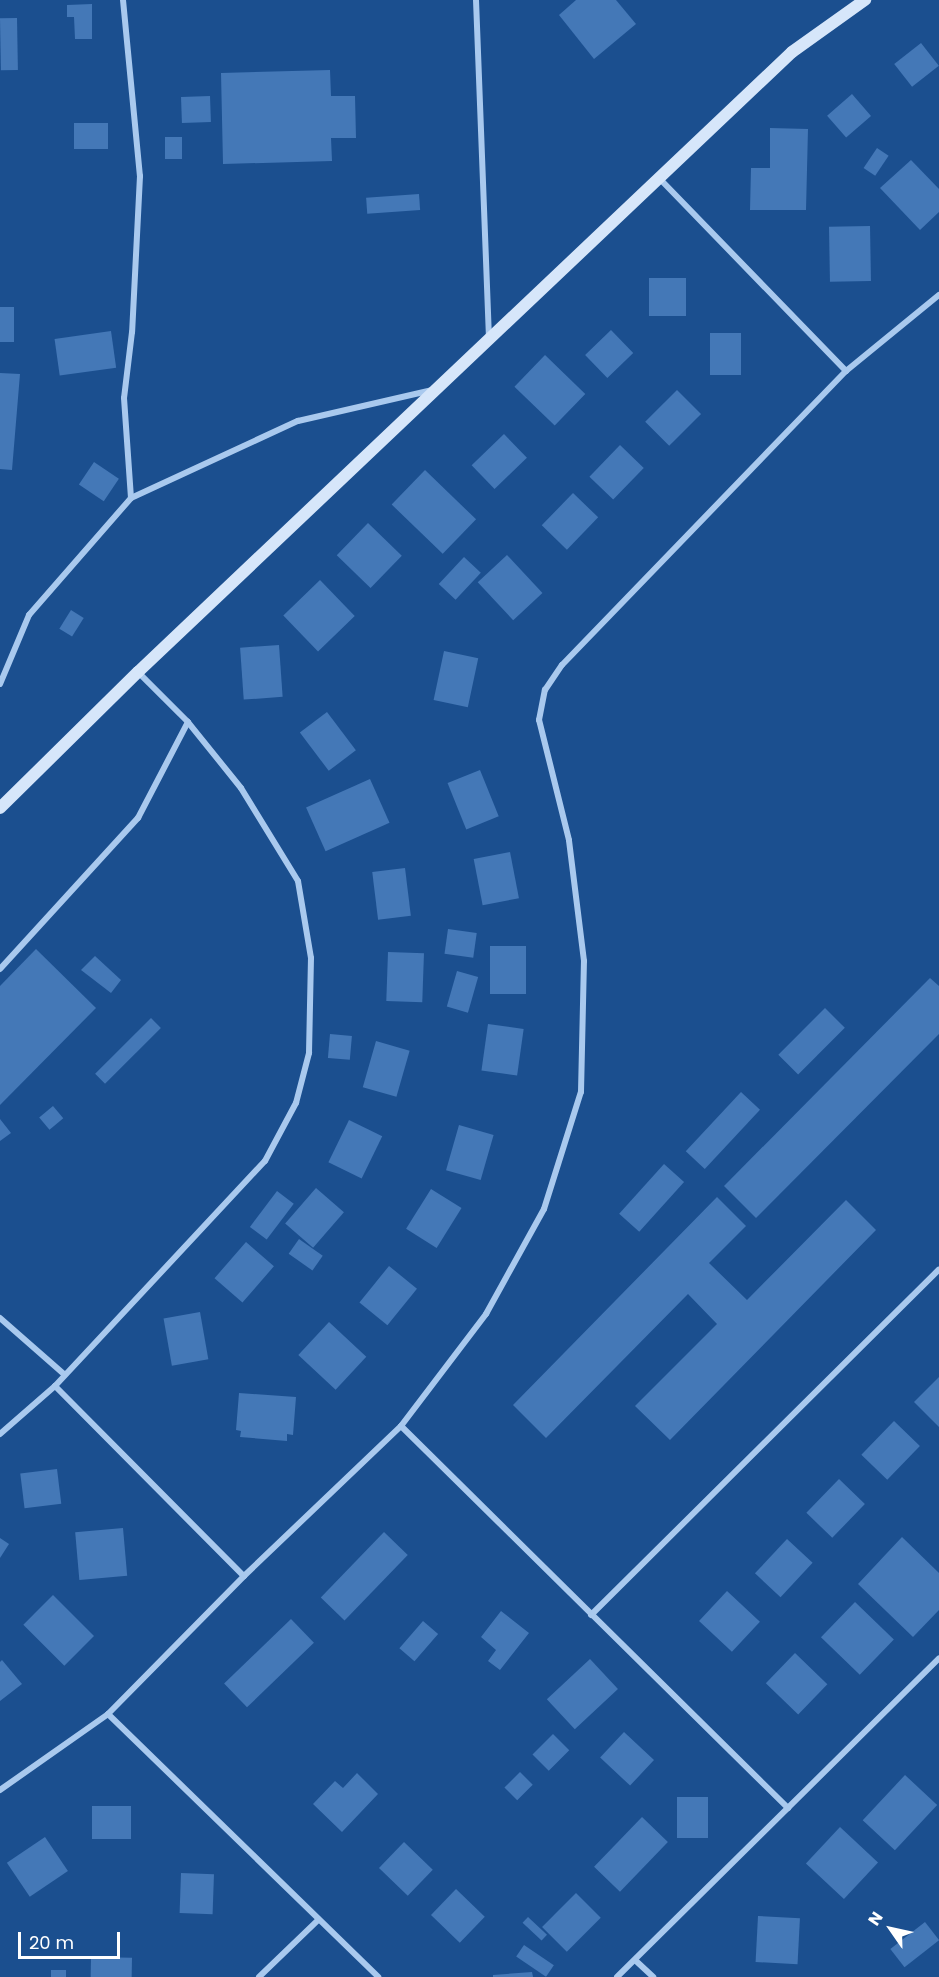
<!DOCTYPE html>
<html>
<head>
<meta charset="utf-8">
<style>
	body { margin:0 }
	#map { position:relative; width:939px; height:1977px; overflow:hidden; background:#1b4f8f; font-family:Poppins,sans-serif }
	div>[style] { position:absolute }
	.building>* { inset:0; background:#4478b7; transform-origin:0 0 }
	.street>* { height:6px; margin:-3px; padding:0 3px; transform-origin:3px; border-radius:3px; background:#a9c9ee }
	.secondary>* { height:12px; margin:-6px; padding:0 6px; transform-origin:6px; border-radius:6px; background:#d6e6fa }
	span { translate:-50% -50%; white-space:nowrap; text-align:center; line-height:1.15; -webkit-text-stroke:5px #1b4f8f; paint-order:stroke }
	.north { position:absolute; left:861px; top:1899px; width:60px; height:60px; -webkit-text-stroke:4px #1b4f8f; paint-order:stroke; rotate:304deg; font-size:16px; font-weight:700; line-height:24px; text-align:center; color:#fff }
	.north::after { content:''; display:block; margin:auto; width:21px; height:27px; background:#fff; clip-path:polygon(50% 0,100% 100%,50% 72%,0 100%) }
	.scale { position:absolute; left:18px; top:1932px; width:102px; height:27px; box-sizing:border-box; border:3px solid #fff; border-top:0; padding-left:8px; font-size:18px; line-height:21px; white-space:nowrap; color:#fff; -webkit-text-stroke:4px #1b4f8f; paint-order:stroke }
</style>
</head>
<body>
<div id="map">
	<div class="building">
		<div style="clip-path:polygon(576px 0,616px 0,636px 24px,594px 59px,559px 15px)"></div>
		<div style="clip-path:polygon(92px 4px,92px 39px,75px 39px,74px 17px,67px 17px,67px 5px)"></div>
		<div style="left:17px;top:18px;width:52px;height:17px;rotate:89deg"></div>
		<div style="left:921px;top:43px;width:29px;height:34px;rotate:52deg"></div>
		<div style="clip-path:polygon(330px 70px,331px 96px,355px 96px,356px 138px,331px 138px,332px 161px,223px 164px,221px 73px)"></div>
		<div style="left:852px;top:94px;width:29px;height:33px;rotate:49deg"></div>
		<div style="left:210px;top:96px;width:26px;height:29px;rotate:88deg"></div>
		<div style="left:108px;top:123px;width:26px;height:34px;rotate:90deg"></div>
		<div style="clip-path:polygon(770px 128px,808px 129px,806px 210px,750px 210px,751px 168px,770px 168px)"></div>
		<div style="left:182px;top:137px;width:22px;height:17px;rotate:90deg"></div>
		<div style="left:877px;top:148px;width:14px;height:24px;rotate:34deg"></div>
		<div style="clip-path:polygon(911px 160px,939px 189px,939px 212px,920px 230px,880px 188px)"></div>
		<div style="left:419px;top:194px;width:16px;height:53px;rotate:86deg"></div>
		<div style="left:870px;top:226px;width:55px;height:41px;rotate:89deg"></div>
		<div style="left:649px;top:278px;width:37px;height:38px"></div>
		<div style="left:14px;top:307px;width:35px;height:14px;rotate:90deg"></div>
		<div style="left:611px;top:330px;width:32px;height:36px;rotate:46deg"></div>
		<div style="left:111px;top:331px;width:37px;height:57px;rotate:82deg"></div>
		<div style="left:741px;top:333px;width:42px;height:31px;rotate:90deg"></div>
		<div style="left:545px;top:355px;width:56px;height:44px;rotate:44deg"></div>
		<div style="clip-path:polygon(0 373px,20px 374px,12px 470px,0 469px)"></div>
		<div style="left:677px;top:390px;width:34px;height:45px;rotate:45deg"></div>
		<div style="left:504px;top:434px;width:33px;height:45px;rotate:46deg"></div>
		<div style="left:620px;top:445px;width:33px;height:44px;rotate:44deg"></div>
		<div style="left:94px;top:462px;width:30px;height:27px;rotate:34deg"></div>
		<div style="left:425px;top:470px;width:71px;height:48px;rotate:44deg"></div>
		<div style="left:573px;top:493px;width:35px;height:45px;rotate:44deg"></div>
		<div style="left:368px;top:523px;width:47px;height:45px;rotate:44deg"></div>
		<div style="left:507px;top:555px;width:52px;height:40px;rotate:47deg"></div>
		<div style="left:464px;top:557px;width:23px;height:37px;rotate:43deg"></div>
		<div style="left:320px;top:580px;width:50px;height:51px;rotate:46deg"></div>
		<div style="left:71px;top:610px;width:15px;height:22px;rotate:32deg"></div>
		<div style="left:279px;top:645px;width:52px;height:39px;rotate:86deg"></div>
		<div style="left:444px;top:651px;width:35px;height:50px;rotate:12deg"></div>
		<div style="left:327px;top:712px;width:48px;height:34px;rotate:53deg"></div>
		<div style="left:480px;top:770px;width:50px;height:35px;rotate:68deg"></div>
		<div style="left:370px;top:779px;width:48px;height:70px;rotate:66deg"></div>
		<div style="left:510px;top:852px;width:47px;height:37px;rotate:79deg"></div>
		<div style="left:405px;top:868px;width:48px;height:33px;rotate:83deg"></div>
		<div style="left:448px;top:929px;width:29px;height:25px;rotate:8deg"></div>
		<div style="left:526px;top:946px;width:48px;height:36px;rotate:90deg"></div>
		<div style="clip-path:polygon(36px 949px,96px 1008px,0 1105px,0 986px)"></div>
		<div style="left:388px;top:952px;width:36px;height:49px;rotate:2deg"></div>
		<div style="clip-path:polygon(95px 956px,121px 980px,111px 993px,81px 970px)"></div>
		<div style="left:457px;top:971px;width:22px;height:37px;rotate:16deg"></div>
		<div style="clip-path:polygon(930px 978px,939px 986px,939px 1034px,756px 1218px,724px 1186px)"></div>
		<div style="left:825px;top:1008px;width:28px;height:66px;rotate:45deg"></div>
		<div style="left:151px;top:1018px;width:14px;height:79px;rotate:45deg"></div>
		<div style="left:488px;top:1024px;width:36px;height:47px;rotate:8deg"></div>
		<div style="left:330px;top:1034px;width:22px;height:24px;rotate:5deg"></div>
		<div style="left:376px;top:1041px;width:35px;height:48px;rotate:16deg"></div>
		<div style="left:741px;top:1092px;width:26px;height:81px;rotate:43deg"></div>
		<div style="left:53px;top:1106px;width:16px;height:18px;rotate:50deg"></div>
		<div style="clip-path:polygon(0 1119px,11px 1133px,0 1141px)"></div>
		<div style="left:349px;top:1120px;width:37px;height:47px;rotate:26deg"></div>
		<div style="left:459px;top:1125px;width:36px;height:47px;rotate:16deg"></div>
		<div style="left:664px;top:1164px;width:27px;height:67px;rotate:42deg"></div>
		<div style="left:316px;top:1188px;width:37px;height:47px;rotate:41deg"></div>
		<div style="left:431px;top:1189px;width:36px;height:47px;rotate:32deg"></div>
		<div style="left:277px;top:1191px;width:21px;height:45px;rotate:37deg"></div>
		<div style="clip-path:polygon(717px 1197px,746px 1226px,709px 1263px,747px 1300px,846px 1200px,876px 1230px,670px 1440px,635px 1406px,717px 1324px,688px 1294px,546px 1438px,513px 1405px)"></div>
		<div style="left:299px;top:1239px;width:29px;height:18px;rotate:35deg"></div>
		<div style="left:246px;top:1242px;width:37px;height:48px;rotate:41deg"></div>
		<div style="left:389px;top:1266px;width:36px;height:47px;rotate:39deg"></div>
		<div style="left:200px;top:1312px;width:48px;height:37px;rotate:80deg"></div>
		<div style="left:329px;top:1322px;width:51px;height:45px;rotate:43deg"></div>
		<div style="clip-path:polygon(939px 1377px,939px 1427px,914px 1402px)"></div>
		<div style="clip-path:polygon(239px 1393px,296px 1397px,293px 1435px,287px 1434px,287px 1441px,240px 1437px,241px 1431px,236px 1430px)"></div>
		<div style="left:894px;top:1421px;width:36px;height:47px;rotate:44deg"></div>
		<div style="left:57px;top:1469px;width:35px;height:37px;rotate:83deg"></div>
		<div style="left:839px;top:1479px;width:36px;height:47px;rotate:44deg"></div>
		<div style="left:123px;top:1528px;width:48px;height:48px;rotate:85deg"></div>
		<div style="left:384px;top:1532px;width:33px;height:91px;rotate:44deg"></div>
		<div style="clip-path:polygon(902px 1537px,939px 1573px,939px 1610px,913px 1637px,858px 1584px)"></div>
		<div style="clip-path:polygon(0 1538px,9px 1544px,0 1558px)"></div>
		<div style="left:787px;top:1539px;width:35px;height:47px;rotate:43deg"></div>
		<div style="left:727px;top:1591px;width:45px;height:41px;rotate:43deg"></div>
		<div style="left:53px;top:1595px;width:58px;height:42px;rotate:45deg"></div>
		<div style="left:855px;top:1602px;width:54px;height:49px;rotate:44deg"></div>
		<div style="clip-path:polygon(501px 1611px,529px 1633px,500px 1670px,488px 1661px,496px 1650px,481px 1637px)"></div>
		<div style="left:291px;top:1619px;width:33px;height:93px;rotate:46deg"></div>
		<div style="left:423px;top:1621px;width:20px;height:36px;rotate:41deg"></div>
		<div style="left:795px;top:1653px;width:45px;height:42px;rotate:44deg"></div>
		<div style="left:590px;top:1659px;width:41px;height:59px;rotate:47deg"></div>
		<div style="clip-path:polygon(2px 1660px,22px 1684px,0 1701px,0 1662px)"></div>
		<div style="left:624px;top:1732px;width:41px;height:35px;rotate:43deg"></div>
		<div style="left:553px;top:1734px;width:23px;height:29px;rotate:45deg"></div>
		<div style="left:520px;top:1772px;width:18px;height:22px;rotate:45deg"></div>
		<div style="clip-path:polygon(357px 1773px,378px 1794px,342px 1832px,313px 1804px,335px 1781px,343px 1788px)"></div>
		<div style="left:905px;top:1775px;width:44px;height:62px;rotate:43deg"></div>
		<div style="left:677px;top:1797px;width:31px;height:41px"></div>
		<div style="left:92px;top:1806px;width:39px;height:33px"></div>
		<div style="left:642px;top:1817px;width:36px;height:69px;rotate:44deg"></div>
		<div style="left:840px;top:1827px;width:52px;height:50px;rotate:43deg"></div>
		<div style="left:45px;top:1837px;width:41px;height:46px;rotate:56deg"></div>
		<div style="left:404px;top:1842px;width:40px;height:36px;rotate:44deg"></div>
		<div style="left:181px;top:1873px;width:33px;height:40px;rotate:2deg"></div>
		<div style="left:456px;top:1889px;width:40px;height:36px;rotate:44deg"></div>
		<div style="left:576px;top:1893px;width:35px;height:48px;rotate:45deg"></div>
		<div style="left:758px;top:1916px;width:42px;height:46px;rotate:3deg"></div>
		<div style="left:528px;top:1917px;width:26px;height:8px;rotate:43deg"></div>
		<div style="left:925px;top:1922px;width:23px;height:44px;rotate:52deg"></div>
		<div style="left:524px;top:1945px;width:36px;height:14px;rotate:34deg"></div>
		<div style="left:91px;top:1957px;width:41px;height:20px;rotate:1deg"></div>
		<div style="left:51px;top:1970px;width:15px;height:7px"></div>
		<div style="clip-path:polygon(532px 1972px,533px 1977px,493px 1977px,493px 1975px)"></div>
	</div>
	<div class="street">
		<div style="left:123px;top:0;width:177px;rotate:84.5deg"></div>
		<div style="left:140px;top:176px;width:156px;rotate:92.9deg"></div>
		<div style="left:132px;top:332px;width:66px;rotate:96.9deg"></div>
		<div style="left:124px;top:398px;width:100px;rotate:86deg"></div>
		<div style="left:476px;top:0;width:338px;rotate:87.8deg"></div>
		<div style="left:659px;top:178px;width:269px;rotate:45.9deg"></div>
		<div style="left:0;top:684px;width:75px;rotate:-67.2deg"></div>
		<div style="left:29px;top:615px;width:155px;rotate:-48.9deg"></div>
		<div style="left:131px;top:498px;width:184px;rotate:-24.8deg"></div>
		<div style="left:298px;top:421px;width:138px;rotate:-13deg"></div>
		<div style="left:0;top:969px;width:205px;rotate:-47.6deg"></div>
		<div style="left:138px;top:818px;width:108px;rotate:-62.5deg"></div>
		<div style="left:0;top:1318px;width:86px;rotate:41.2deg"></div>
		<div style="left:55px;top:1386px;width:268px;rotate:45.2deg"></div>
		<div style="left:401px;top:1426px;width:544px;rotate:44.63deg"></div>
		<div style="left:0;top:1434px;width:73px;rotate:-41.1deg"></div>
		<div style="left:55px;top:1386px;width:308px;rotate:-47deg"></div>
		<div style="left:265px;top:1161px;width:66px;rotate:-61.9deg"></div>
		<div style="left:296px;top:1103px;width:52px;rotate:-75.4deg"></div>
		<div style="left:309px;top:1053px;width:95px;rotate:-88.8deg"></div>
		<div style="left:311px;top:958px;width:78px;rotate:-99.6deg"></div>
		<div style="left:298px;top:881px;width:109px;rotate:-121.5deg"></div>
		<div style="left:241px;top:788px;width:85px;rotate:-128.8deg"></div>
		<div style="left:188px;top:722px;width:71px;rotate:-135deg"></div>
		<div style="left:591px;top:1615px;width:490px;rotate:-44.8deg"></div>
		<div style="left:108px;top:1714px;width:377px;rotate:44.2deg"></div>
		<div style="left:0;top:1790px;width:132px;rotate:-35.1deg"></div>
		<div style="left:108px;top:1714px;width:194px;rotate:-45.4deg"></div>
		<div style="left:244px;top:1576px;width:217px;rotate:-43.7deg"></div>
		<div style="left:401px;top:1426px;width:141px;rotate:-52.8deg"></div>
		<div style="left:486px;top:1314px;width:120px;rotate:-61.1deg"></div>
		<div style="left:544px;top:1209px;width:123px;rotate:-72.5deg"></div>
		<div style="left:581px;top:1092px;width:131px;rotate:-88.7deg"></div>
		<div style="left:584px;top:961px;width:122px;rotate:-97.1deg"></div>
		<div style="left:569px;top:840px;width:124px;rotate:-104deg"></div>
		<div style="left:539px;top:720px;width:31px;rotate:-79deg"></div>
		<div style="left:545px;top:690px;width:30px;rotate:-56deg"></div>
		<div style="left:562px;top:665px;width:409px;rotate:-46deg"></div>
		<div style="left:846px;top:371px;width:120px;rotate:-39.3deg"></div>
		<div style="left:635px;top:1960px;width:25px;rotate:43deg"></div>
		<div style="left:259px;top:1977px;width:82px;rotate:-44deg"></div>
		<div style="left:617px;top:1977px;width:453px;rotate:-44.7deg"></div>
	</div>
	<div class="secondary">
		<div style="left:0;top:808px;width:194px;rotate:-44.6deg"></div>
		<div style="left:138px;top:672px;width:901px;rotate:-43.47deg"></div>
		<div style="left:792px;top:52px;width:90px;rotate:-35.5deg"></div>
	</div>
	<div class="north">N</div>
	<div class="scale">20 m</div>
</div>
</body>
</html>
